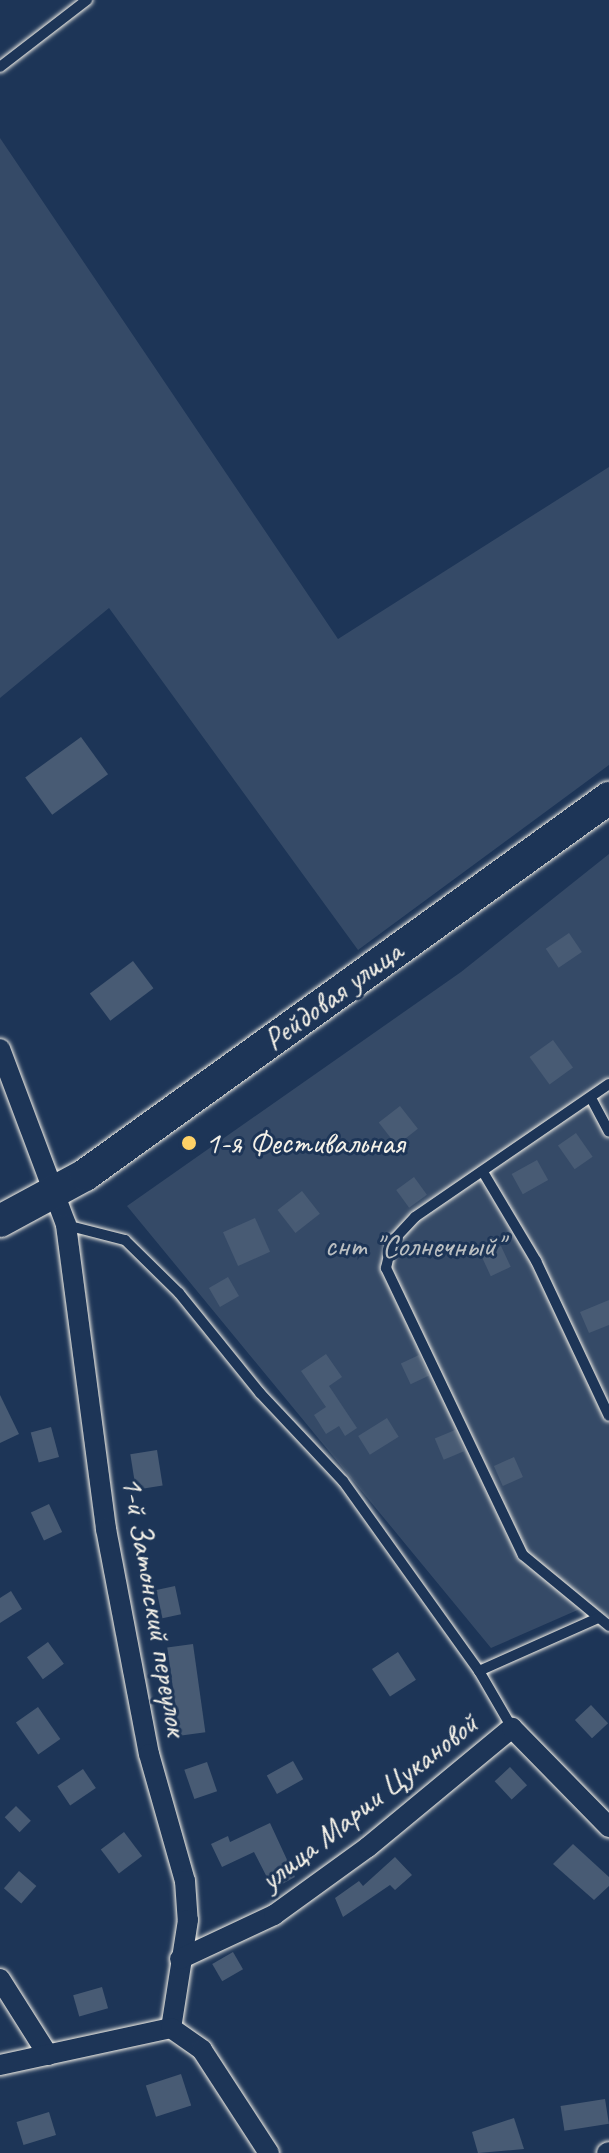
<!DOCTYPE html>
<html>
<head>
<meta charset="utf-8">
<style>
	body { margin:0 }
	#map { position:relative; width:609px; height:2153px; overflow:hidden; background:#1d3557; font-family:Caveat,sans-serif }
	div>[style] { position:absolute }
	.green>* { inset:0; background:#354a67 }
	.building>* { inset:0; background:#485b74; transform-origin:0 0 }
	.roads { filter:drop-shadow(0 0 2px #f4f1e8) drop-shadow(0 0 2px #f4f1e8) }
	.lane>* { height:10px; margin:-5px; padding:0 5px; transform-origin:5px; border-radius:5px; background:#1d3557 }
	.street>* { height:20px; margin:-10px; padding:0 10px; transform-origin:10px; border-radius:10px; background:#1d3557 }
	.primary>* { height:32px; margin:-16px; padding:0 16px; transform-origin:16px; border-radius:16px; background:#1d3557 }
	.dots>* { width:22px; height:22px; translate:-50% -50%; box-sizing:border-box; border:4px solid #1d3557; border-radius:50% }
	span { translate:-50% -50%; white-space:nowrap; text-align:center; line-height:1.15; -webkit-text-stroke:6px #1d3557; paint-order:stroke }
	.street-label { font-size:32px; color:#f4f1e8 }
	.poi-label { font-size:32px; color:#f4f1e8 }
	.left { translate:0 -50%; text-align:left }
	.park-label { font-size:32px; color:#bbbfc1 }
</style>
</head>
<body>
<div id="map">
	<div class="green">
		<div style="clip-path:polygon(0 138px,338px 639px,609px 467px,609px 765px,358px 950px,109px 608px,0 698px)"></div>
		<div style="clip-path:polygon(609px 854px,609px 1617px,589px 1605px,491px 1648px,127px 1206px,461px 972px)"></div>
	</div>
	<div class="building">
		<div style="left:81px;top:737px;width:46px;height:69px;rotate:54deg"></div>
		<div style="left:569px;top:933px;width:23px;height:28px;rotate:56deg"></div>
		<div style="left:133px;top:961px;width:34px;height:54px;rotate:53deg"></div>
		<div style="left:553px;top:1040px;width:34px;height:29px;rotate:54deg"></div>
		<div style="left:400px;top:1106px;width:29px;height:27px;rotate:52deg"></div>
		<div style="left:576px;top:1133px;width:29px;height:22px;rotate:55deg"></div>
		<div style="left:537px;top:1160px;width:23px;height:29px;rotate:61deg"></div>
		<div style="left:414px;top:1177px;width:22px;height:22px;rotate:54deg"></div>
		<div style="left:302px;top:1191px;width:29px;height:31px;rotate:52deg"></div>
		<div style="left:255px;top:1218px;width:37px;height:35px;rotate:66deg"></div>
		<div style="left:501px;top:1246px;width:23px;height:22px;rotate:65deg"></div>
		<div style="left:228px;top:1277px;width:22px;height:22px;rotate:60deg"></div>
		<div style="clip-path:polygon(609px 1300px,609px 1325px,589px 1333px,580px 1312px)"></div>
		<div style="clip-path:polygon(326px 1354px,342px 1377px,329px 1386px,357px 1428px,345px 1436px,339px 1426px,326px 1434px,314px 1415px,326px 1407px,301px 1371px)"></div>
		<div style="left:419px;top:1355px;width:23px;height:20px;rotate:65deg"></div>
		<div style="clip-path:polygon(0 1395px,19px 1434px,0 1443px)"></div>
		<div style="left:387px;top:1418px;width:22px;height:34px;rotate:58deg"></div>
		<div style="left:51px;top:1427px;width:31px;height:21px;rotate:75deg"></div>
		<div style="left:455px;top:1430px;width:23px;height:22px;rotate:67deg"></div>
		<div style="left:157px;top:1450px;width:36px;height:27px;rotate:81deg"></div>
		<div style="left:514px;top:1457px;width:22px;height:22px;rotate:66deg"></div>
		<div style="left:49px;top:1504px;width:31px;height:20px;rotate:65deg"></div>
		<div style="left:175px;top:1586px;width:29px;height:19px;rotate:78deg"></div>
		<div style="clip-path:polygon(11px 1591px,22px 1609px,0 1623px,0 1598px)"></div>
		<div style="left:48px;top:1642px;width:27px;height:26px;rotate:54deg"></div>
		<div style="left:193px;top:1644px;width:89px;height:26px;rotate:82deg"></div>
		<div style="left:398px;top:1652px;width:33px;height:31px;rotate:57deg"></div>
		<div style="left:591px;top:1705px;width:25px;height:22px;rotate:47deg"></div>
		<div style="left:38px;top:1707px;width:39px;height:27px;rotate:55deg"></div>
		<div style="left:293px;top:1761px;width:21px;height:30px;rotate:61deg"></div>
		<div style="left:207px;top:1762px;width:31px;height:24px;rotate:71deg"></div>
		<div style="left:510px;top:1767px;width:25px;height:21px;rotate:47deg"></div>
		<div style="left:83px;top:1769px;width:23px;height:31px;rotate:56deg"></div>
		<div style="left:16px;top:1806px;width:21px;height:16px;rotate:45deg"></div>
		<div style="clip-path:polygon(270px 1823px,295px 1877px,273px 1889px,254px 1852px,222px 1867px,211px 1844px,228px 1836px,230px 1842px)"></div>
		<div style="left:124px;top:1832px;width:30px;height:29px;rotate:53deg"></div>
		<div style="clip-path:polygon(573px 1844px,609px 1877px,609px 1886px,594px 1900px,553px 1864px)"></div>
		<div style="clip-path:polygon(395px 1857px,412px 1875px,395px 1890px,390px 1885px,343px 1917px,335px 1898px,359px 1881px,363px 1886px)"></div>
		<div style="left:19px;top:1871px;width:23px;height:23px;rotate:41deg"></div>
		<div style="left:233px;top:1952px;width:20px;height:24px;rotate:60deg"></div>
		<div style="left:102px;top:1987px;width:22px;height:30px;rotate:74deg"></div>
		<div style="left:181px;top:2074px;width:33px;height:37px;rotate:72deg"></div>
		<div style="left:605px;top:2099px;width:25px;height:45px;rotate:81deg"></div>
		<div style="left:49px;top:2112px;width:24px;height:34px;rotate:73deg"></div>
		<div style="clip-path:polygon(514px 2118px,524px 2149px,478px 2153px,472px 2132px)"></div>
	</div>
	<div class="roads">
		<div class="lane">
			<div style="left:0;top:67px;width:110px;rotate:-37.6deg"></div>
			<div style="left:609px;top:1084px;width:235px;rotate:145.6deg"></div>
			<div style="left:415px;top:1217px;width:34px;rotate:133deg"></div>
			<div style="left:392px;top:1242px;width:27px;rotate:103deg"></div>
			<div style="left:386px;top:1268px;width:318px;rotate:64.5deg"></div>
			<div style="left:523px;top:1555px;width:112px;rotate:39.5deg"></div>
			<div style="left:591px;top:1098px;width:38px;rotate:62deg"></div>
			<div style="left:483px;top:1172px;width:104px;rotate:59.2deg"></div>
			<div style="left:536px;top:1261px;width:171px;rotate:64.8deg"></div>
			<div style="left:66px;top:1225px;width:61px;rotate:14.3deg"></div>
			<div style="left:125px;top:1240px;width:76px;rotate:44.5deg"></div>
			<div style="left:179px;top:1293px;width:129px;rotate:51deg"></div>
			<div style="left:260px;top:1393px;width:121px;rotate:46.7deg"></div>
			<div style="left:343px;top:1481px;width:234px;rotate:54.4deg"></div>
			<div style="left:479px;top:1671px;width:66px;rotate:59.9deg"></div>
			<div style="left:479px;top:1671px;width:130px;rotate:-24deg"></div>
		</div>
		<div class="street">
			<div style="left:0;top:1049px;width:188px;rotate:69.4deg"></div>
			<div style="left:66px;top:1225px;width:307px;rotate:82.5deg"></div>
			<div style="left:106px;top:1529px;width:229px;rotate:79.2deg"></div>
			<div style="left:149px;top:1754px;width:132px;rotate:74.2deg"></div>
			<div style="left:185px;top:1881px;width:39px;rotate:86deg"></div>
			<div style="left:188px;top:1920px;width:109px;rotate:98.9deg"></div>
			<div style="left:180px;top:1959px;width:104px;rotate:-25.1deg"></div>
			<div style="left:274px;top:1915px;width:116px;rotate:-35.9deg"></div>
			<div style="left:368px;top:1847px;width:187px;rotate:-39.6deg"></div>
			<div style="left:512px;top:1728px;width:139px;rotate:45.6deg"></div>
			<div style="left:0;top:1979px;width:90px;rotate:57.7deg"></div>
			<div style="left:0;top:2065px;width:175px;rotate:-12.2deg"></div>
			<div style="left:171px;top:2028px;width:38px;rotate:35deg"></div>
			<div style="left:202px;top:2050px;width:123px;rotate:57deg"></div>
			<div style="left:607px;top:2153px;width:2px;rotate:-27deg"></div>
		</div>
		<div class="primary">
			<div style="left:0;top:1221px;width:97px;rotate:-28.4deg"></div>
			<div style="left:85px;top:1175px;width:646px;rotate:-35.73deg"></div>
		</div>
	</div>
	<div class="dots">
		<div style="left:189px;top:1143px;background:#ffd166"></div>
	</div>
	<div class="street-label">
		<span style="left:333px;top:996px;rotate:-36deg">Рейдовая улица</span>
		<span style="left:154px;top:1606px;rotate:80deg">1-й Затонский переулок</span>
		<span style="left:369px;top:1802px;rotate:-38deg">улица Марии Цукановой</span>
	</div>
	<div class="poi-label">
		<span class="left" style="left:205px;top:1143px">1-я Фестивальная</span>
	</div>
	<div class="park-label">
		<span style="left:414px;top:1246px">снт "Солнечный"</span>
	</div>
</div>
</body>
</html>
